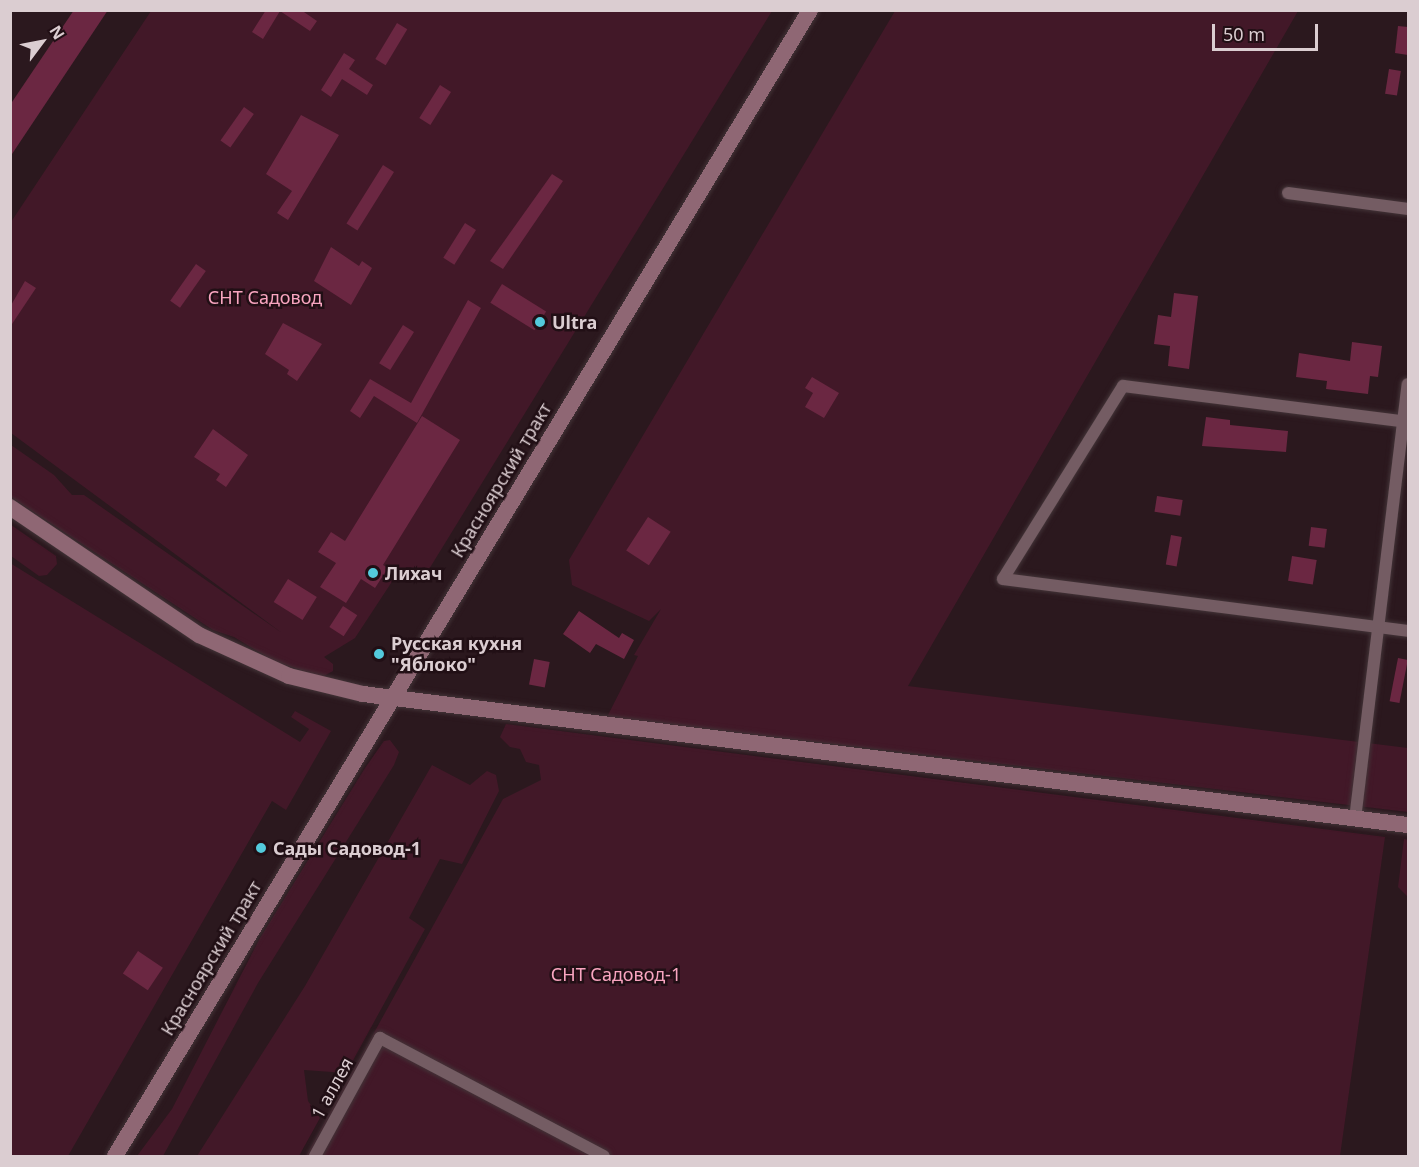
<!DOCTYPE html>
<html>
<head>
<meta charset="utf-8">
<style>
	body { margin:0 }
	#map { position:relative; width:1419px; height:1167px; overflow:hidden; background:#2b181e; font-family:"Noto Sans",sans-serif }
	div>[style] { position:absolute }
	.green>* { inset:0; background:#421828 }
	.building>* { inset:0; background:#6b2742; transform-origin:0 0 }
	.roads { filter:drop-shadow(0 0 2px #433438) drop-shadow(0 0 2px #433438) }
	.street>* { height:12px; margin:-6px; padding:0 6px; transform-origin:6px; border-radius:6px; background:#745c63 }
	.secondary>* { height:16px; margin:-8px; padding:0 8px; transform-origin:8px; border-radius:8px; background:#8f6774 }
	.dots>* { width:16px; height:16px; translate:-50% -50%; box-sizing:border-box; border:3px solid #210f15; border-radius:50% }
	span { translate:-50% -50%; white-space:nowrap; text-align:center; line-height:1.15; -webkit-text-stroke:5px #210f15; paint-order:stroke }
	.park-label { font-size:18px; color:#f9a5c0 }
	.poi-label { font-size:18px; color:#dbcdd1; font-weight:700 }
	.left { translate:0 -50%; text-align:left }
	.street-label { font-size:18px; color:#dbcdd1 }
	.frame { position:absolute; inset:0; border:12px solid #dbcdd1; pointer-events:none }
	.north { position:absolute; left:12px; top:12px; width:60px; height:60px; -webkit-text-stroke:4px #210f15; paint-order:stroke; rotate:58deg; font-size:16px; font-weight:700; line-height:24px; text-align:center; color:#dbcdd1 }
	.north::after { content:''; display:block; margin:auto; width:21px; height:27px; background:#dbcdd1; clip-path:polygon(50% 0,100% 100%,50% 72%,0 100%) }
	.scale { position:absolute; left:1212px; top:24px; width:106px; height:27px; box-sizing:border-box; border:3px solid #dbcdd1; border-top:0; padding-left:8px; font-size:18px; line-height:21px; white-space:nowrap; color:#dbcdd1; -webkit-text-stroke:4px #210f15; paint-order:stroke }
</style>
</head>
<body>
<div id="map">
	<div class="green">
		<div style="clip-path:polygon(151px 11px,772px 11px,423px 579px,404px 579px,397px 574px,355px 638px,324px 657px,333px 664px,333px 671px,322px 677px,274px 661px,234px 637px,213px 630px,11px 497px,11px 445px,54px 475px,72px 495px,84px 495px,282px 633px,11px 433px,11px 222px)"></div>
		<div style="clip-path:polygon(895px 11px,1298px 11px,908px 686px,1408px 748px,1408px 812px,607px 717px,638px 656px,634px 655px,661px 609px,649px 621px,572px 585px,569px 560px)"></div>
		<div style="clip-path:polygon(11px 525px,56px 556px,57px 564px,47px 575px,39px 576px,11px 556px)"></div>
		<div style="clip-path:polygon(10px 563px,300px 742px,309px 729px,291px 717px,295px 711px,331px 731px,286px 810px,272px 801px,68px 1156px,11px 1156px)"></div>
		<div style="clip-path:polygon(506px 724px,1385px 837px,1340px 1156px,306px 1156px,503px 799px,541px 780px,539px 765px,526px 762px,520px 749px,510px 747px,500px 737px)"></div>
		<div style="clip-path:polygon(390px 740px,399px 752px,394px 765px,258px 983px,163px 1156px,137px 1156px,172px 1109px,260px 938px,365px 768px,384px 741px)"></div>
		<div style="clip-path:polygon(432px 765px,470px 785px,487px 771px,496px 775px,499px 791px,462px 864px,440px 859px,409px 918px,425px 929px,346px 1073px,304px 1070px,308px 1101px,320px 1118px,299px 1156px,197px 1156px,305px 986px)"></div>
		<div style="clip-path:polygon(1404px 839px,1408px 840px,1408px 897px,1398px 887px)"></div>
	</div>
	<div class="building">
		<div style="clip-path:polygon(74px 10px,108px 10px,10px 157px,10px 105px)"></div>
		<div style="clip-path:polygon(266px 10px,301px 10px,317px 21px,310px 31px,280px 11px,263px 39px,252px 32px)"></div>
		<div style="left:397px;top:23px;width:12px;height:42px;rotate:31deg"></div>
		<div style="clip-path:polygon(1398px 26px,1408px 27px,1408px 55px,1395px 53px)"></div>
		<div style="clip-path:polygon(344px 53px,355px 60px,349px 69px,373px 85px,367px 95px,342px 79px,331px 97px,321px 90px)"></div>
		<div style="left:1389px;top:69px;width:12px;height:25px;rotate:9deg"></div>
		<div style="left:440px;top:85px;width:13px;height:39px;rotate:32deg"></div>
		<div style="left:244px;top:107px;width:12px;height:41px;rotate:35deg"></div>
		<div style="clip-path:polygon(301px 115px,339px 135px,288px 220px,277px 213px,292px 191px,266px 174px)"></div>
		<div style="left:383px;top:165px;width:13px;height:69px;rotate:32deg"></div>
		<div style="clip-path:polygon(552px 174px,563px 181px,503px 269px,490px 261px)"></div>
		<div style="left:465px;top:223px;width:13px;height:41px;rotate:32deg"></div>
		<div style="clip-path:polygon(331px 247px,359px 266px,362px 261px,372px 268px,351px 305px,314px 281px)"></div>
		<div style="left:196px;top:264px;width:12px;height:45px;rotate:35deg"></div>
		<div style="clip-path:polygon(25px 281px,36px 288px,10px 327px,10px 307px)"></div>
		<div style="left:502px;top:284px;width:52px;height:22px;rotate:32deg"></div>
		<div style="clip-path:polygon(1174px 293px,1198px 296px,1189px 369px,1168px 366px,1170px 346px,1154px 344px,1158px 315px,1171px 317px)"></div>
		<div style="clip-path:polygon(468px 300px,481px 308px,417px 423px,374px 396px,360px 418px,350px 411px,370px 379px,411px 403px)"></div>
		<div style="clip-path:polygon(283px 323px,322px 344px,297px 381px,287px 374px,289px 370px,265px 354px)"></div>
		<div style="left:403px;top:325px;width:13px;height:45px;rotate:32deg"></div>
		<div style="clip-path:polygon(1352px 342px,1382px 346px,1378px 377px,1370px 376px,1368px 394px,1326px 389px,1327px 381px,1296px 377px,1299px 353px,1350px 361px)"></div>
		<div style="clip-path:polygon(812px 377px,839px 393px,824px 418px,805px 407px,813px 393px,805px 388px)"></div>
		<div style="clip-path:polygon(422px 416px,460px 440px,383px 565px,388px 568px,375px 588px,361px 579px,346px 603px,320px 587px,336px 563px,318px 552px,331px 532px,345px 541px)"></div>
		<div style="clip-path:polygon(1206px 417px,1230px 420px,1230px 425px,1288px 431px,1286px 452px,1202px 446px)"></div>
		<div style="clip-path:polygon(213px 429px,248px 455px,226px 487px,216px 480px,220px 474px,194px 457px)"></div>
		<div style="left:1157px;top:496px;width:26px;height:16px;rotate:9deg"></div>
		<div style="left:648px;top:517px;width:27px;height:40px;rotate:33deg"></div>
		<div style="left:1311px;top:527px;width:16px;height:19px;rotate:7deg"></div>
		<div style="left:1171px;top:535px;width:11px;height:30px;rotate:10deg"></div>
		<div style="left:1292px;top:556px;width:25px;height:25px;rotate:9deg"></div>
		<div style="left:288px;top:579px;width:34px;height:27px;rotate:32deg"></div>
		<div style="left:343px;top:606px;width:17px;height:25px;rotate:33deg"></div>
		<div style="clip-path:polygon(579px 611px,619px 638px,622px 633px,634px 640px,624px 659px,596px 644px,590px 653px,563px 634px)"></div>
		<div style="left:1398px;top:658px;width:10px;height:44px;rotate:11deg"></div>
		<div style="left:534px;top:659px;width:16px;height:26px;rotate:11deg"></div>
		<div style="left:138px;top:951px;width:30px;height:27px;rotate:34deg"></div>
	</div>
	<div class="roads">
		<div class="street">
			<div style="left:1288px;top:193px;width:121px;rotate:7.6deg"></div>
			<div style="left:1408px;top:422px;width:287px;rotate:-172.8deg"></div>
			<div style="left:1123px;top:386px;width:227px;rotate:121.9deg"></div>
			<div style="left:1003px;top:579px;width:408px;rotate:7.3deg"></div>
			<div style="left:1355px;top:819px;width:438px;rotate:-83.1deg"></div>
			<div style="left:315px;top:1156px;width:135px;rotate:-61.2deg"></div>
			<div style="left:380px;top:1038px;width:253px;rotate:27.8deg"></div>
		</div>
		<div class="secondary">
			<div style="left:10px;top:507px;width:228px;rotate:34.1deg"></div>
			<div style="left:199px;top:635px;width:99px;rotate:24.5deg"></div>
			<div style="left:289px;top:676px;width:76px;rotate:13.7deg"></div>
			<div style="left:363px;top:694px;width:1053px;rotate:7.15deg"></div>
			<div style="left:115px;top:1156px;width:1340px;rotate:-58.76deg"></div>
		</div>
	</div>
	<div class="dots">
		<div style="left:540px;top:322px;background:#53cadc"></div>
		<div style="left:373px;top:573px;background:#53cadc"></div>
		<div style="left:379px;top:654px;background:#53cadc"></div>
		<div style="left:261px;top:848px;background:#53cadc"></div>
	</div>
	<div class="park-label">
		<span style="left:265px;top:297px">СНТ Садовод</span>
		<span style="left:616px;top:974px">СНТ Садовод-1</span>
	</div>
	<div class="poi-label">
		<span class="left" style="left:552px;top:322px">Ultra</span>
		<span class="left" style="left:385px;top:573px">Лихач</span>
		<span class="left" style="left:391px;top:654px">Русская кухня<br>"Яблоко"</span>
		<span class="left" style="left:273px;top:848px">Сады Садовод-1</span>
	</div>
	<div class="street-label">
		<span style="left:501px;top:480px;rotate:-59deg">Красноярский тракт</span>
		<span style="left:211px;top:958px;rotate:-59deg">Красноярский тракт</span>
		<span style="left:332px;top:1088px;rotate:-61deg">1 аллея</span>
	</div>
	<div class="frame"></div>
	<div class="north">N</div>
	<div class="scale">50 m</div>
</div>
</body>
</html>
